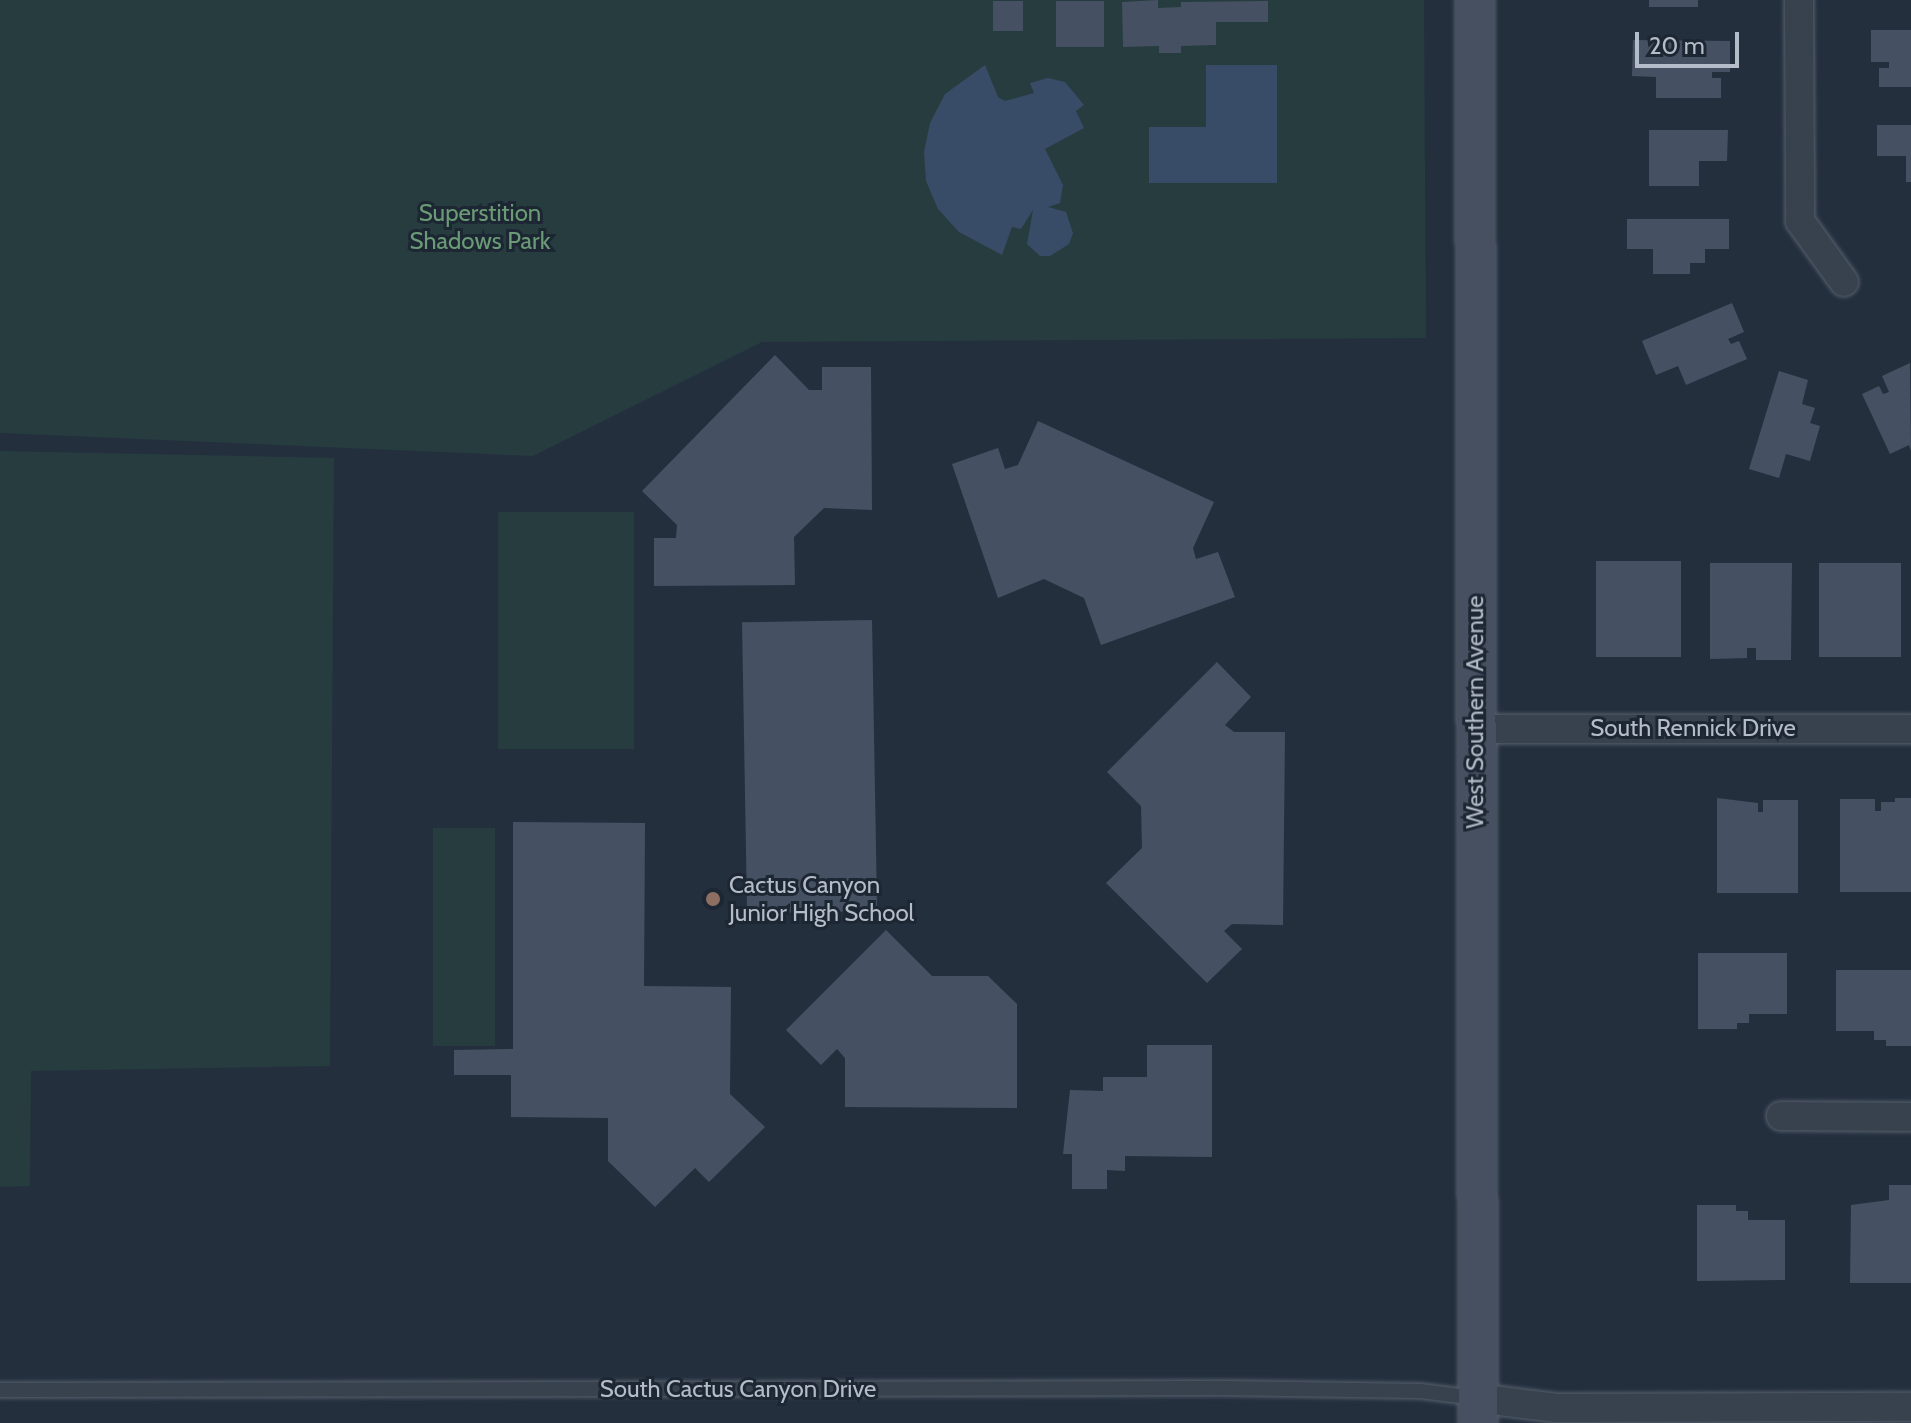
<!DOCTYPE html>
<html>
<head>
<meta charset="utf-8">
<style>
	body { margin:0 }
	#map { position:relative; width:1911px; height:1423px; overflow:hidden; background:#242f3e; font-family:Cabin,sans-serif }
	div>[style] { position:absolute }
	.green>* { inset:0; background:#263c3f; transform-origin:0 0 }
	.water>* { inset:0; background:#394c67 }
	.building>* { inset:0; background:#455162; transform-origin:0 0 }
	.roads { filter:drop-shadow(0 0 2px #565f6c) drop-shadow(0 0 2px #565f6c) }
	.lane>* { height:14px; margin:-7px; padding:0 7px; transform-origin:7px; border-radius:7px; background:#38414e }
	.street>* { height:28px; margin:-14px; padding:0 14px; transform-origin:14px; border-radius:14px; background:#38414e }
	.secondary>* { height:38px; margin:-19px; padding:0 19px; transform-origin:19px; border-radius:19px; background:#465061 }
	.dots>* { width:22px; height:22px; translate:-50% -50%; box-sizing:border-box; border:4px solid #1d2633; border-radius:50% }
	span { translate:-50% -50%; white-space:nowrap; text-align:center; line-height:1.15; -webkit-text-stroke:6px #1d2633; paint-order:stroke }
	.park-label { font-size:24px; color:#6b9a76 }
	.street-label { font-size:24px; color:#b4bcc9 }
	.poi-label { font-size:24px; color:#b4bcc9 }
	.left { translate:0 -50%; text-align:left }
	.scale { position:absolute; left:1635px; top:32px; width:104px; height:36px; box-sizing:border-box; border:4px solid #b4bcc9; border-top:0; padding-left:10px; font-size:24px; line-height:28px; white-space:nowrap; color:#b4bcc9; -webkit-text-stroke:6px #1d2633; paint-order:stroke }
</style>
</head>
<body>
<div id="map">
	<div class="green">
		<div style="clip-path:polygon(0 0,1424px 0,1426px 338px,762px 342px,533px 456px,0 433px)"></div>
		<div style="clip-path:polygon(0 451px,334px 458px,330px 1066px,31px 1071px,30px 1186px,0 1187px)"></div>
		<div style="left:634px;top:512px;width:237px;height:136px;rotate:90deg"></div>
		<div style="left:495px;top:828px;width:218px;height:62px;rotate:90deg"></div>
	</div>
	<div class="water">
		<div style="clip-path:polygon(985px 65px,998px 97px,1005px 101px,1034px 93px,1030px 83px,1048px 78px,1065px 82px,1084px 105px,1076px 111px,1084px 128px,1045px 149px,1063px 185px,1060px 203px,1048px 207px,1066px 212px,1073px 233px,1069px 244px,1050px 256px,1040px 256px,1027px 244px,1033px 210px,1021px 229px,1012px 227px,1002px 255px,959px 232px,938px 209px,926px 181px,924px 152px,930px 123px,945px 94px)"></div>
		<div style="clip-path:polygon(1206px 65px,1277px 65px,1277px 183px,1149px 183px,1149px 127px,1206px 127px)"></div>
	</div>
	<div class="building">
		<div style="clip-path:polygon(1158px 0,1158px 8px,1181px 7px,1181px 2px,1268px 1px,1268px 22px,1216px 22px,1216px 45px,1181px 46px,1181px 53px,1159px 53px,1159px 46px,1123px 47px,1122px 2px)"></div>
		<div style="left:1649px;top:0;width:49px;height:7px"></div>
		<div style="left:993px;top:1px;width:30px;height:30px"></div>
		<div style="left:1056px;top:1px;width:48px;height:46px"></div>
		<div style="clip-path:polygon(1871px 30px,1911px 30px,1911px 87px,1879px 87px,1879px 68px,1889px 68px,1889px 62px,1871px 62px)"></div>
		<div style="clip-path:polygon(1633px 40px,1730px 41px,1730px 72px,1712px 72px,1712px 78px,1721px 78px,1721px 98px,1656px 98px,1656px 77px,1632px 76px)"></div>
		<div style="clip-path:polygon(1877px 125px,1911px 125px,1911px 182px,1906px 182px,1906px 156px,1877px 156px)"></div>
		<div style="clip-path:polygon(1649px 130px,1728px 130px,1727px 161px,1699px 161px,1699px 186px,1649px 186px)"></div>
		<div style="clip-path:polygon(1627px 219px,1729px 219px,1729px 249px,1705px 249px,1705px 263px,1690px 263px,1690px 274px,1653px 274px,1653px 249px,1627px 249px)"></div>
		<div style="clip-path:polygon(1732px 303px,1744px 332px,1728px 339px,1731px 344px,1739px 341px,1747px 359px,1686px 385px,1678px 366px,1656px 375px,1642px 341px)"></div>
		<div style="clip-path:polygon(775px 355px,809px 390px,822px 390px,822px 367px,871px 367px,872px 510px,824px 508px,794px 537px,795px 585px,654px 586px,654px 538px,676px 538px,677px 525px,642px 491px)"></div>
		<div style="clip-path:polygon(1910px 363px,1911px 451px,1909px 445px,1890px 454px,1862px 394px,1879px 386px,1883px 394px,1889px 392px,1882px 376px)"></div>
		<div style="clip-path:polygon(1779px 371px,1808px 380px,1802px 404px,1815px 408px,1810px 423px,1820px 426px,1810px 461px,1786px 454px,1779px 478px,1749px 469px)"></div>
		<div style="clip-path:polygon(1038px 421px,1214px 502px,1193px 548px,1196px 559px,1218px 552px,1235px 597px,1101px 645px,1084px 598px,1044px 579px,998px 598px,952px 464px,998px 448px,1005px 469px,1018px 465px)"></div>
		<div style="left:1596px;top:561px;width:85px;height:96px"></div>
		<div style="clip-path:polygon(1710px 563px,1792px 563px,1791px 660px,1756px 660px,1756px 648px,1747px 648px,1747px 658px,1710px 659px)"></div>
		<div style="left:1819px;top:563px;width:82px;height:94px"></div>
		<div style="left:872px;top:620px;width:291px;height:130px;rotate:89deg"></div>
		<div style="clip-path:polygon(1217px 662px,1251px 697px,1225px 725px,1234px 732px,1285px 732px,1283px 925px,1232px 924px,1224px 931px,1242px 949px,1207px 983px,1106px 883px,1142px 848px,1141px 806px,1107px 772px)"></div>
		<div style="clip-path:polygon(1717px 798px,1758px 803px,1758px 812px,1763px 812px,1763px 800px,1798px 800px,1798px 893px,1717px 893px)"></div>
		<div style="clip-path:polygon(1895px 798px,1911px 798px,1911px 892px,1840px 892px,1840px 799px,1875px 799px,1875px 811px,1881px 811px,1881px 802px,1895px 802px)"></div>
		<div style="clip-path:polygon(513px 822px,645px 823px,644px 986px,731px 987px,730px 1094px,765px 1127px,709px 1182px,695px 1168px,655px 1207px,608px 1161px,608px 1118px,511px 1117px,511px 1075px,454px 1075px,454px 1050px,513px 1049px)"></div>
		<div style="clip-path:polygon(886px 930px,932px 976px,988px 976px,1017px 1004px,1017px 1108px,845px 1107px,845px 1058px,837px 1049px,821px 1065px,786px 1030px)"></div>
		<div style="clip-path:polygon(1698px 953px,1787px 953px,1787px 1014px,1749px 1014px,1749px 1023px,1737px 1023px,1737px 1029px,1698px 1029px)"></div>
		<div style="clip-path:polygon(1836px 970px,1911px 970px,1911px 1046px,1886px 1046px,1886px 1040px,1874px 1040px,1874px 1031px,1836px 1031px)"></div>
		<div style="clip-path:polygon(1147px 1045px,1212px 1045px,1212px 1157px,1125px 1156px,1125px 1171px,1107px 1170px,1107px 1189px,1072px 1189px,1072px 1154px,1063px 1154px,1070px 1090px,1103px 1091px,1103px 1077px,1147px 1077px)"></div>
		<div style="clip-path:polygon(1889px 1185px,1911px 1185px,1911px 1283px,1850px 1283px,1851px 1205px,1889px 1200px)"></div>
		<div style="clip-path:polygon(1697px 1205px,1736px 1205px,1736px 1211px,1748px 1211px,1748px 1220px,1785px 1220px,1785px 1280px,1697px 1281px)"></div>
	</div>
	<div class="roads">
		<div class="lane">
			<div style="left:0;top:1390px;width:1222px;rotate:-0.09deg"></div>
			<div style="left:1222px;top:1388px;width:198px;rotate:0.9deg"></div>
			<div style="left:1420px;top:1391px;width:56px;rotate:7.1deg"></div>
		</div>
		<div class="street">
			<div style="left:1799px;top:0;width:221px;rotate:89.7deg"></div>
			<div style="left:1800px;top:221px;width:75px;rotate:54.2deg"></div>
			<div style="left:1475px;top:729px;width:436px"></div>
			<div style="left:1781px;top:1116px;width:130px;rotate:0.4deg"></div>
			<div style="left:1476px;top:1398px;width:81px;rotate:7.1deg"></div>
			<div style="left:1556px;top:1408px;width:355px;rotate:-0.2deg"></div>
		</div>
		<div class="secondary">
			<div style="left:1475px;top:0;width:1423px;rotate:89.88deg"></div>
		</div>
	</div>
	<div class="dots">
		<div style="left:713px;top:899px;background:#8d6e63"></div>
	</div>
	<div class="park-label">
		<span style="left:480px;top:227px">Superstition<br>Shadows Park</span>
	</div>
	<div class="street-label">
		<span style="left:1475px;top:712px;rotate:-90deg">West Southern Avenue</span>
		<span style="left:1693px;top:728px">South Rennick Drive</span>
		<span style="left:738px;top:1389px">South Cactus Canyon Drive</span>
	</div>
	<div class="poi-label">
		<span class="left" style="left:729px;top:899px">Cactus Canyon<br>Junior High School</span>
	</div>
	<div class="scale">20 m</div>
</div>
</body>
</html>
